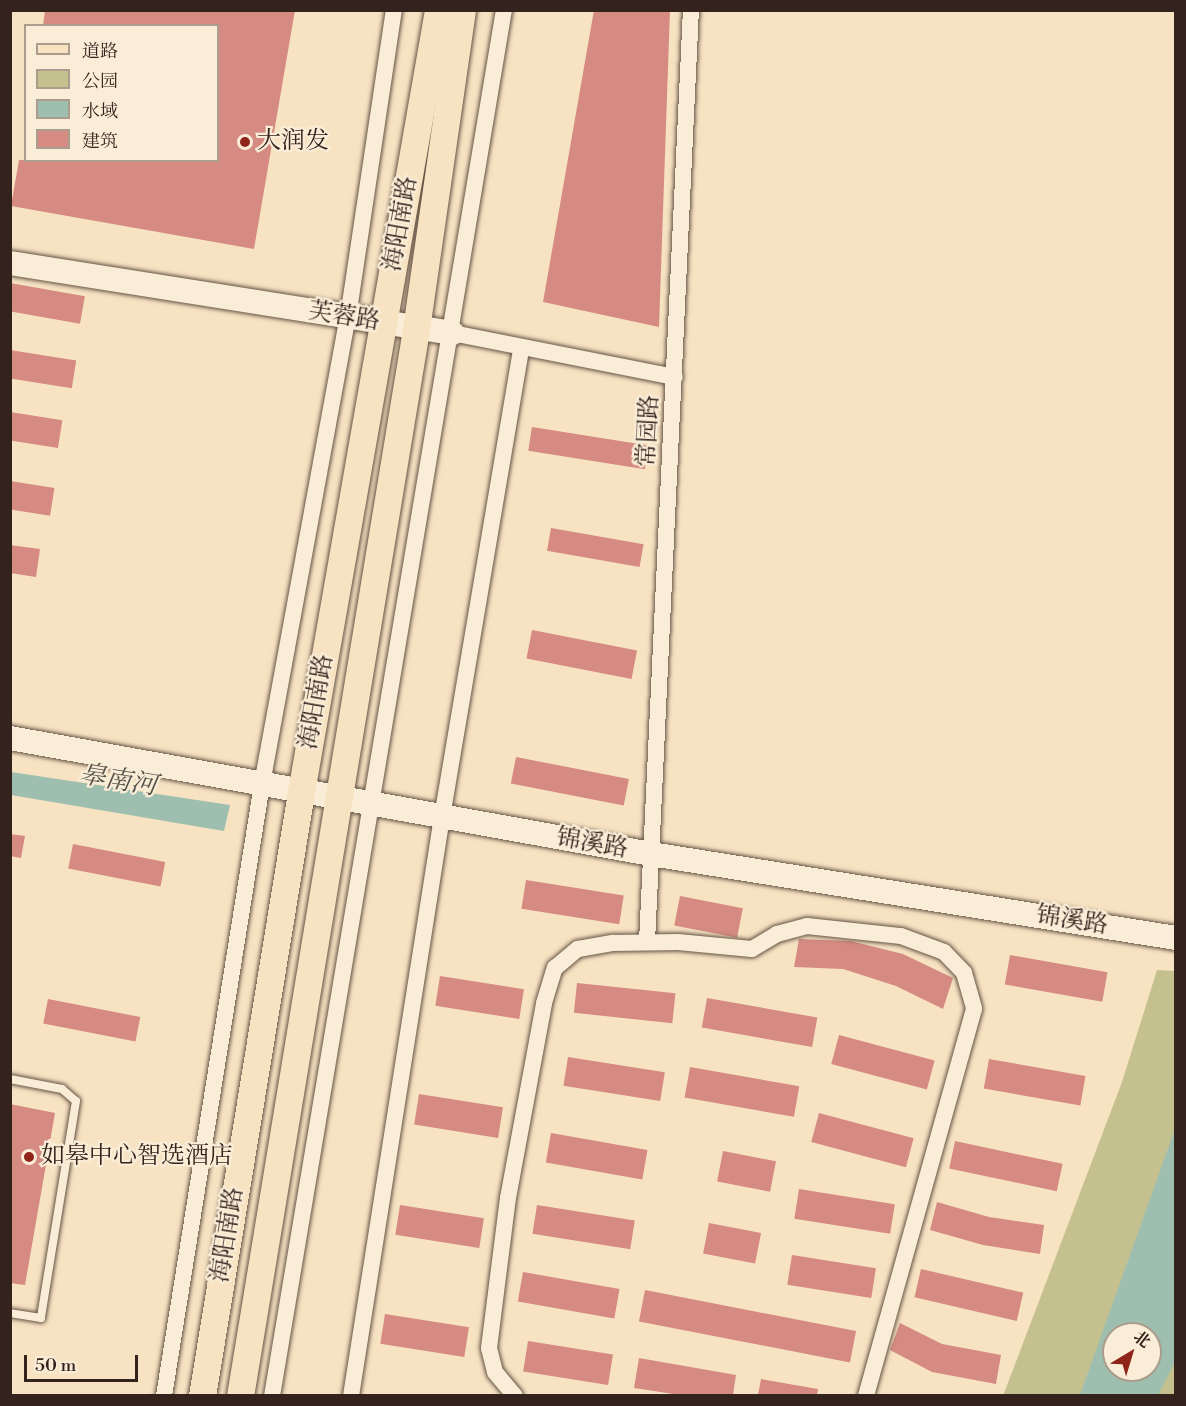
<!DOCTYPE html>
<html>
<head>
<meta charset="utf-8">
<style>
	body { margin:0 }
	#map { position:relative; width:1186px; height:1406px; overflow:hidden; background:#f7e3c2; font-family:"Libre Bodoni","Noto Serif SC",serif }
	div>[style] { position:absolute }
	.green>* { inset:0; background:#c4c18e }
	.water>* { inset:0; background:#9ebeaf }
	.building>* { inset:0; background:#d58b82; transform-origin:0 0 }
	.roads { filter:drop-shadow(0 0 2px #655346) drop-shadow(0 0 2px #655346) }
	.lane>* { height:8px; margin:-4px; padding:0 4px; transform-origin:4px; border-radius:4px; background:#faedd7 }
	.street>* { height:16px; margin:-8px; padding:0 8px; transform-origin:8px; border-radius:8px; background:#faedd7 }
	.secondary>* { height:24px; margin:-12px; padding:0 12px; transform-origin:12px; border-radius:12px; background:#faedd7 }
	.primary>* { height:27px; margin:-13.5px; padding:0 13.5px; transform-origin:13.5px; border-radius:13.5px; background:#f7e3c2 }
	.dots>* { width:16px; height:16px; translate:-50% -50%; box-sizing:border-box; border:3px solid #faedd7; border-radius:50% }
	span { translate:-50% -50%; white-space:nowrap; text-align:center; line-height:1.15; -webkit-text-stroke:4.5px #faedd7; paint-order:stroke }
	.poi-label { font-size:24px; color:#34231d }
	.left { translate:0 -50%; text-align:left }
	.street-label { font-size:24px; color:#34231d }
	.water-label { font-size:26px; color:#545249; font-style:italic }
	.frame { position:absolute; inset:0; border:12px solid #34231d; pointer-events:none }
	.legend { position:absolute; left:24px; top:24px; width:195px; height:138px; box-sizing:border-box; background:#faedd7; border:2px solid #ab9c8d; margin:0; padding:8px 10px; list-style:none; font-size:18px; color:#34231d }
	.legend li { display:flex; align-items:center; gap:12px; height:30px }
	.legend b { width:30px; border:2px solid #ab9c8d }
	.north { position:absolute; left:1102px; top:1322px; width:60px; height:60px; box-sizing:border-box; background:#faedd7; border:2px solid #ab9c8d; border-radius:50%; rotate:38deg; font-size:16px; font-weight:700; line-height:24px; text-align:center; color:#34231d }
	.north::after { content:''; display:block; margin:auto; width:21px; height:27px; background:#8f2418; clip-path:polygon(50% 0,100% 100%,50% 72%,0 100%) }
	.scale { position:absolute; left:24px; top:1355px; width:114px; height:27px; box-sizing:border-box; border:3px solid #34231d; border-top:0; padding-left:8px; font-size:18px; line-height:21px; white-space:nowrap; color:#34231d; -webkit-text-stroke:4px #faedd7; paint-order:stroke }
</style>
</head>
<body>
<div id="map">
	<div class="green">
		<div style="clip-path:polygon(evenodd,1157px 970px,1175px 971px,1175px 1395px,1003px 1396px,1122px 1082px,1157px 970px,1114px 1334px,1150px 1334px,1150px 1370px,1114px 1370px,1114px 1334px)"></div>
	</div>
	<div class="water">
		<div style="clip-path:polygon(11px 772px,230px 805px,224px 831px,11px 795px)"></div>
		<div style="clip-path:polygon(evenodd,1175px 1129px,1175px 1362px,1158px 1395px,1080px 1395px,1175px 1129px,1114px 1334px,1150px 1334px,1150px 1370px,1114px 1370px,1114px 1334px)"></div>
	</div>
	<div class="building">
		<div style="clip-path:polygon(45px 10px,295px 10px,254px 249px,11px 206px,19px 160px,218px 160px,218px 26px,43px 26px)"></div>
		<div style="clip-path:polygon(594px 10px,670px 10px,659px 327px,543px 302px)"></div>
		<div style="left:10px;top:283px;width:76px;height:28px;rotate:10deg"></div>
		<div style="left:10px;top:350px;width:67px;height:28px;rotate:9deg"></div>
		<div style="left:10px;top:412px;width:53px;height:28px;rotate:9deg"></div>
		<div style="left:532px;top:427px;width:118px;height:24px;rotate:9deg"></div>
		<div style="left:10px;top:481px;width:45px;height:28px;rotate:9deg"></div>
		<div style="left:551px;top:528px;width:94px;height:23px;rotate:10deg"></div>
		<div style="clip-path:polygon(10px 545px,40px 549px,36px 577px,10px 573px)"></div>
		<div style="left:532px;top:630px;width:107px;height:29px;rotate:11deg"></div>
		<div style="left:516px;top:757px;width:115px;height:27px;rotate:11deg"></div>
		<div style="clip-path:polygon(10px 834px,25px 836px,21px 858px,10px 856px)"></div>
		<div style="left:73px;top:844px;width:94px;height:25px;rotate:11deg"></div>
		<div style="left:526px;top:880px;width:99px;height:29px;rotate:9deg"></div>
		<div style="left:680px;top:896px;width:64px;height:30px;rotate:11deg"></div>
		<div style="clip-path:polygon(799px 939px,851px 941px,903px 954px,953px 978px,943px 1009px,896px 986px,843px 969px,794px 967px)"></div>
		<div style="left:1010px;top:955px;width:99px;height:30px;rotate:10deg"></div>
		<div style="left:440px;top:976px;width:85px;height:30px;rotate:9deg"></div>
		<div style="left:577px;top:983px;width:99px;height:30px;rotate:6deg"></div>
		<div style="left:707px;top:998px;width:112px;height:30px;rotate:10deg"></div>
		<div style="left:48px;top:999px;width:94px;height:25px;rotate:11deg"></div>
		<div style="left:839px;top:1035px;width:99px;height:30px;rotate:15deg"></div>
		<div style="left:568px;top:1057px;width:98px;height:29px;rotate:9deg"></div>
		<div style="left:989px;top:1059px;width:98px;height:30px;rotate:10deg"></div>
		<div style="left:690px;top:1067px;width:111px;height:31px;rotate:10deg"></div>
		<div style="left:419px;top:1094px;width:85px;height:31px;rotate:9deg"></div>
		<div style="clip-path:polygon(10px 1104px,55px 1113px,25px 1285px,10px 1283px)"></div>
		<div style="left:819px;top:1113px;width:98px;height:30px;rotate:15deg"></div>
		<div style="left:551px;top:1133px;width:98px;height:30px;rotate:10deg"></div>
		<div style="left:955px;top:1141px;width:110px;height:28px;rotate:12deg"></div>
		<div style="left:723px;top:1151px;width:54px;height:31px;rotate:11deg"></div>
		<div style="left:799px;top:1189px;width:97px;height:30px;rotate:9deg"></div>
		<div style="clip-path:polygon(937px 1202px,989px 1217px,1044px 1225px,1040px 1254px,983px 1245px,930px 1230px)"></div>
		<div style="left:400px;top:1205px;width:85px;height:30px;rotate:9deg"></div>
		<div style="left:537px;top:1205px;width:99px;height:29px;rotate:9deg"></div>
		<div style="left:709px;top:1223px;width:53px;height:31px;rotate:11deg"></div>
		<div style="left:792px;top:1255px;width:85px;height:30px;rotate:9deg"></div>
		<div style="left:921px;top:1269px;width:105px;height:29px;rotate:13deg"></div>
		<div style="left:523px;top:1272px;width:98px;height:30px;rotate:10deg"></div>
		<div style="left:645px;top:1290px;width:215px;height:32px;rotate:11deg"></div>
		<div style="left:385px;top:1314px;width:85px;height:30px;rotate:9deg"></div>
		<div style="clip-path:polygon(900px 1323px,942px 1344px,1001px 1355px,996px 1384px,932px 1372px,890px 1350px)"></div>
		<div style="left:528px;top:1341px;width:86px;height:31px;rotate:9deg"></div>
		<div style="clip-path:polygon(639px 1358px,736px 1375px,733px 1395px,680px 1395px,634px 1388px)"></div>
		<div style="clip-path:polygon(761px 1379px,818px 1389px,817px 1395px,758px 1395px)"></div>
	</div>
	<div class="roads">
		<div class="lane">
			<div style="left:10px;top:1079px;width:53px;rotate:10.9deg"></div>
			<div style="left:62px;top:1089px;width:18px;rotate:41deg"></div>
			<div style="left:76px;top:1101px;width:220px;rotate:99.2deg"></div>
			<div style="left:41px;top:1318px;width:31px;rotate:-171deg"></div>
		</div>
		<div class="street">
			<div style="left:452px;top:333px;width:227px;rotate:11.2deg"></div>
			<div style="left:647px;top:942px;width:933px;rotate:-87.3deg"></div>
			<div style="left:164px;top:1396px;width:620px;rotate:-80.9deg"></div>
			<div style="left:262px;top:784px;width:475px;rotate:-79.6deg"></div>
			<div style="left:348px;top:317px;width:310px;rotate:-81.5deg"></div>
			<div style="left:272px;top:1396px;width:1405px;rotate:-80.5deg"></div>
			<div style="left:351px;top:1396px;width:586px;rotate:-81.07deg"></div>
			<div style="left:442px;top:817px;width:476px;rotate:-80.4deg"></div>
			<div style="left:515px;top:1396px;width:31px;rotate:-130deg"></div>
			<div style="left:495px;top:1372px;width:25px;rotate:-104deg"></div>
			<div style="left:489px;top:1348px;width:151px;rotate:-82.8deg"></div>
			<div style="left:508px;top:1198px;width:198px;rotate:-79.5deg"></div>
			<div style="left:544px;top:1003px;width:37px;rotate:-73deg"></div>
			<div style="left:555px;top:968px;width:30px;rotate:-40deg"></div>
			<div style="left:578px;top:949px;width:36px;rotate:-10deg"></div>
			<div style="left:613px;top:943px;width:65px;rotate:-0.9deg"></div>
			<div style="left:678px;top:942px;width:74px;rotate:5.4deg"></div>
			<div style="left:752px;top:949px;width:29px;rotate:-31deg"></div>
			<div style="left:777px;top:934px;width:31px;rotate:-15deg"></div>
			<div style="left:807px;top:926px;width:95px;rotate:6.1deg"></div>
			<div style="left:901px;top:936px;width:46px;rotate:20.4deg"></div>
			<div style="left:944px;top:952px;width:29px;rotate:46deg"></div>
			<div style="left:964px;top:973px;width:37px;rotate:74deg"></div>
			<div style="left:974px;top:1009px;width:402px;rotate:105.6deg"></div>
		</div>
		<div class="secondary">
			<div style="left:10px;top:263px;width:448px;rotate:9deg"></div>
			<div style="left:10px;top:738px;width:651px;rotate:10.26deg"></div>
			<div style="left:651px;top:854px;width:532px;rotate:9.09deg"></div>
		</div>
		<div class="primary">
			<div style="left:202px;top:1396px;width:612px;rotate:-80.69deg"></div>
			<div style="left:301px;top:792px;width:794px;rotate:-80.06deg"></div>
			<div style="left:240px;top:1396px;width:1081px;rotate:-80.63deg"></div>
			<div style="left:416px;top:329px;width:322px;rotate:-81.8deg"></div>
		</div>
	</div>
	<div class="dots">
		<div style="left:245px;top:142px;background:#8f2418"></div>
		<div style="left:29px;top:1157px;background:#8f2418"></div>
	</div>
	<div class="poi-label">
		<span class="left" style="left:257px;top:142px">大润发</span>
		<span class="left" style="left:41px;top:1157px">如皋中心智选酒店</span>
	</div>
	<div class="street-label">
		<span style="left:401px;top:224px;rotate:-80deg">海阳南路</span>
		<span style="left:344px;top:317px;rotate:9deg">芙蓉路</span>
		<span style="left:649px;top:431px;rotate:-87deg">常园路</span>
		<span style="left:317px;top:702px;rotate:-80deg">海阳南路</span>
		<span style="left:592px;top:844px;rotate:10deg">锦溪路</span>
		<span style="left:1072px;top:921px;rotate:9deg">锦溪路</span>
		<span style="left:228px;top:1235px;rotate:-81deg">海阳南路</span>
	</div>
	<div class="water-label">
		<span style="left:118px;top:781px;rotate:9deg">皋南河</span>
	</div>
	<div class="frame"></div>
	<ul class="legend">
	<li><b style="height:8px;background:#f7e3c2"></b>道路</li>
	<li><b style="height:16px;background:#c4c18e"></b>公园</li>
	<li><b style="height:16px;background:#9ebeaf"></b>水域</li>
	<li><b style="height:16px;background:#d58b82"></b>建筑</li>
	</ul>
	<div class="north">北</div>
	<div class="scale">50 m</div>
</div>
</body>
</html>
